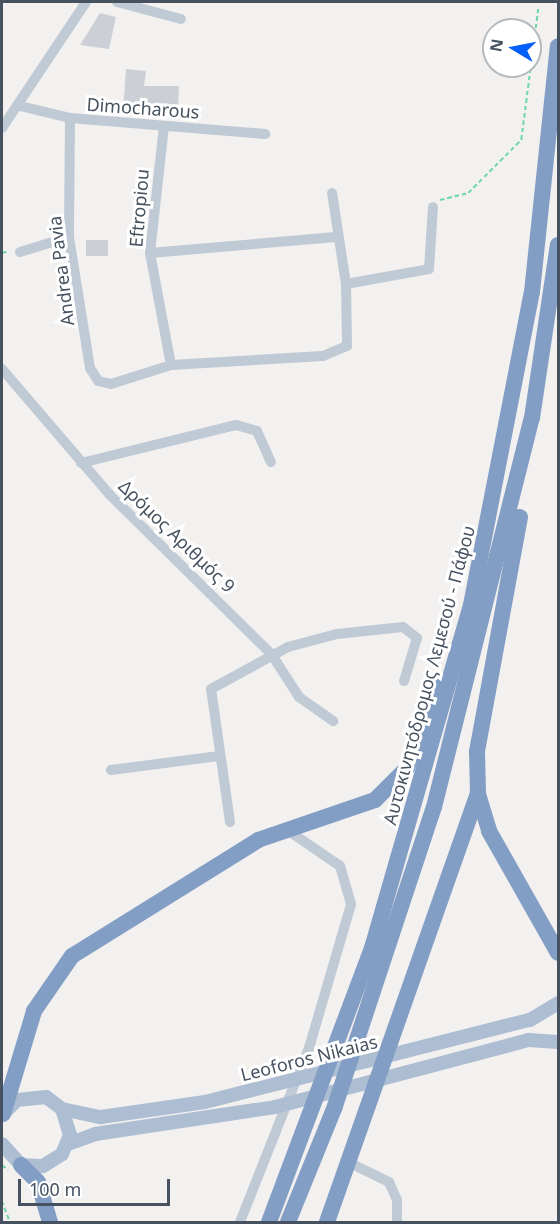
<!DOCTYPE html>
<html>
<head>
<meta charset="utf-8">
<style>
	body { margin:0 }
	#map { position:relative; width:560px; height:1224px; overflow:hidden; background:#f3f0f0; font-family:"Noto Sans",sans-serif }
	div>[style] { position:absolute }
	.building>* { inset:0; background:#cccfd6; transform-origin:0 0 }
	.path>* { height:1.5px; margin-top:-0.75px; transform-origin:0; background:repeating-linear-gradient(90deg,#6ed7aa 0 4.5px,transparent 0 7.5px) }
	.minor>* { height:10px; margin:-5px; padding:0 5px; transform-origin:5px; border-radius:5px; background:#c0cad4 }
	.major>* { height:14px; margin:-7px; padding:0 7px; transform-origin:7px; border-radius:7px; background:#adbdd2 }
	.highway>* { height:16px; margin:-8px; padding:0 8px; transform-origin:8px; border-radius:8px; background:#839ec4 }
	span { translate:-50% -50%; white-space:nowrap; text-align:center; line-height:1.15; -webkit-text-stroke:6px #fff; paint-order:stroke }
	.street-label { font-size:18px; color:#465260 }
	.frame { position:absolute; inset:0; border:3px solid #465260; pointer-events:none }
	.north { position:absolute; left:482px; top:18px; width:60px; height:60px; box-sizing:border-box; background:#fff; border:2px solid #b5babf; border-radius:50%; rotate:280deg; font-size:16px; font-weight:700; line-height:24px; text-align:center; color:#465260 }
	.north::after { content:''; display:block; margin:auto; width:21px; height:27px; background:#045ef9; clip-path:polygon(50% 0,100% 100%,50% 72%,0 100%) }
	.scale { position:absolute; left:18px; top:1179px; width:152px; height:27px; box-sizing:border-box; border:3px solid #465260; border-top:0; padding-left:8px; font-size:18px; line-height:21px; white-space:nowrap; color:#465260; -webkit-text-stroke:4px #fff; paint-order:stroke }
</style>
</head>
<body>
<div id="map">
	<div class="building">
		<div style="clip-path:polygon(100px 13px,116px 17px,109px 49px,80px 45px)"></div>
		<div style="clip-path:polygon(126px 69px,146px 71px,144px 86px,179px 86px,178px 113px,123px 111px)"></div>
		<div style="left:86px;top:240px;width:22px;height:16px"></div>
	</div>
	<div class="path">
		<div style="left:440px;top:200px;width:29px;rotate:-14deg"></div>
		<div style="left:468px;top:193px;width:75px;rotate:-45deg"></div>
		<div style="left:521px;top:140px;width:132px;rotate:-82.6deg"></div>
		<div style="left:2px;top:253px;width:7px;rotate:-16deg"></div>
		<div style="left:2px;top:1165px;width:8px;rotate:40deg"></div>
		<div style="left:2px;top:1201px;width:22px;rotate:69deg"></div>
	</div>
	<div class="minor">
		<div style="left:117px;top:2px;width:66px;rotate:14.9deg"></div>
		<div style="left:20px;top:106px;width:51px;rotate:13.5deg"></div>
		<div style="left:70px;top:118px;width:196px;rotate:4.7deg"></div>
		<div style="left:70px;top:118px;width:119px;rotate:90.5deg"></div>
		<div style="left:69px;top:237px;width:133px;rotate:80.9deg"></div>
		<div style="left:90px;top:368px;width:15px;rotate:58deg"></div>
		<div style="left:98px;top:381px;width:13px;rotate:13deg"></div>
		<div style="left:111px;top:384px;width:63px;rotate:-17.6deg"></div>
		<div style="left:171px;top:365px;width:152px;rotate:-3.4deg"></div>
		<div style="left:323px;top:356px;width:26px;rotate:-23deg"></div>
		<div style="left:347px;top:346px;width:62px;rotate:-90.9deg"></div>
		<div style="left:346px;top:284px;width:92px;rotate:-98.7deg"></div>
		<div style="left:164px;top:126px;width:128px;rotate:96.3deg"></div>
		<div style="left:150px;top:253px;width:114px;rotate:79.4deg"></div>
		<div style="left:2px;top:128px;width:151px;rotate:-56.3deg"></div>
		<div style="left:20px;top:252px;width:51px;rotate:-17deg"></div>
		<div style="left:150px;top:253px;width:189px;rotate:-4.9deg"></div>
		<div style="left:346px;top:284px;width:84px;rotate:-10.2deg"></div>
		<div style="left:429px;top:269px;width:62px;rotate:-86.3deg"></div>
		<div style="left:2px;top:369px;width:165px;rotate:49.4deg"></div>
		<div style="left:109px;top:494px;width:229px;rotate:44.6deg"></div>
		<div style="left:272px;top:655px;width:50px;rotate:57.3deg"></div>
		<div style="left:299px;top:697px;width:42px;rotate:35.2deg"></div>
		<div style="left:81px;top:463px;width:160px;rotate:-13.8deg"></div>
		<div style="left:236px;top:425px;width:22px;rotate:16deg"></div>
		<div style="left:257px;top:431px;width:34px;rotate:66deg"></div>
		<div style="left:111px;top:770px;width:109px;rotate:-7.4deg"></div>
		<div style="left:230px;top:822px;width:134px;rotate:-98.1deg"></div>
		<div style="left:211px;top:689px;width:88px;rotate:-28.6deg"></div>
		<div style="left:288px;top:647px;width:51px;rotate:-14.9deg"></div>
		<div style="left:337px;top:634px;width:66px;rotate:-6.1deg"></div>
		<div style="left:403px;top:627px;width:18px;rotate:38deg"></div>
		<div style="left:417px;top:638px;width:45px;rotate:106.8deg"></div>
		<div style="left:348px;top:1162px;width:46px;rotate:26deg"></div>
		<div style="left:389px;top:1182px;width:20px;rotate:66deg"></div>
		<div style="left:397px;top:1200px;width:22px;rotate:90deg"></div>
		<div style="left:240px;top:1222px;width:187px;rotate:-68.4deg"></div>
		<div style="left:309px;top:1048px;width:150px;rotate:-73.7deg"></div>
		<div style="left:351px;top:904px;width:40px;rotate:-106deg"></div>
		<div style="left:340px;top:866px;width:65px;rotate:-145.6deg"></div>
	</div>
	<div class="major">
		<div style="left:62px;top:1109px;width:40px;rotate:12deg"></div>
		<div style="left:101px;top:1117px;width:105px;rotate:-8.2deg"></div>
		<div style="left:205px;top:1102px;width:335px;rotate:-14.2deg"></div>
		<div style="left:530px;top:1020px;width:33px;rotate:-31deg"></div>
		<div style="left:2px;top:1144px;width:28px;rotate:48deg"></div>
		<div style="left:21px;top:1165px;width:22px;rotate:3deg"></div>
		<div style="left:43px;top:1166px;width:22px;rotate:-32deg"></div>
		<div style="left:62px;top:1154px;width:21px;rotate:-67deg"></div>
		<div style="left:70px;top:1135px;width:27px;rotate:-107deg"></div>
		<div style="left:62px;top:1109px;width:20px;rotate:-143deg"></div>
		<div style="left:46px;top:1097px;width:29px;rotate:174deg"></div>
		<div style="left:17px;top:1100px;width:20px;rotate:135deg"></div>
		<div style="left:68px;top:1144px;width:29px;rotate:-20deg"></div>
		<div style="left:95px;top:1134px;width:182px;rotate:-8.5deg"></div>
		<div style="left:275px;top:1107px;width:263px;rotate:-14.8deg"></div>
		<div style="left:529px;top:1040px;width:29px;rotate:4deg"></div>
	</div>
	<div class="highway">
		<div style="left:520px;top:517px;width:239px;rotate:100.4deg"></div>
		<div style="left:477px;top:752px;width:42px;rotate:88.6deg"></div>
		<div style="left:478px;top:794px;width:39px;rotate:73deg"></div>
		<div style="left:489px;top:831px;width:140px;rotate:60.5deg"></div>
		<div style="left:3px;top:1114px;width:108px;rotate:-73.2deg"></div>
		<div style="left:34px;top:1011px;width:67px;rotate:-55.4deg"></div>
		<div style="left:72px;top:956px;width:219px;rotate:-31.9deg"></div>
		<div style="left:258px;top:840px;width:124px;rotate:-18.9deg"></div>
		<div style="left:375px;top:800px;width:45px;rotate:-45deg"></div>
		<div style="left:407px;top:768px;width:92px;rotate:-69.6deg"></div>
		<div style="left:21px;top:1165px;width:24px;rotate:45deg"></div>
		<div style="left:38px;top:1182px;width:42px;rotate:73.3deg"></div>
		<div style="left:269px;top:1222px;width:293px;rotate:-69.4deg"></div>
		<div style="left:372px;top:948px;width:357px;rotate:-73.9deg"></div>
		<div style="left:471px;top:605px;width:319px;rotate:-79deg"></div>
		<div style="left:532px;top:292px;width:247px;rotate:-84deg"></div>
		<div style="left:288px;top:1222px;width:125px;rotate:-67.9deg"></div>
		<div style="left:335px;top:1106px;width:315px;rotate:-71.7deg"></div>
		<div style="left:434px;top:807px;width:401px;rotate:-75.9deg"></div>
		<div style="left:532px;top:418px;width:175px;rotate:-81.5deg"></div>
		<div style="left:327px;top:1222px;width:454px;rotate:-70.6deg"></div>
	</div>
	<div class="street-label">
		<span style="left:143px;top:108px;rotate:4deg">Dimocharous</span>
		<span style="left:139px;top:208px;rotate:-85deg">Eftropiou</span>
		<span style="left:61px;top:271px;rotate:-97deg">Andrea Pavia</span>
		<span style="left:177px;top:536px;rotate:44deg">Δρόμος Αριθμός 9</span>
		<span style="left:429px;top:675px;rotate:-75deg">Αυτοκινητόδρομος Λεμεσού - Πάφου</span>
		<span style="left:309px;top:1058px;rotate:-14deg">Leoforos Nikaias</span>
	</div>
	<div class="frame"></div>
	<div class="north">N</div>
	<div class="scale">100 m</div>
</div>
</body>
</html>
